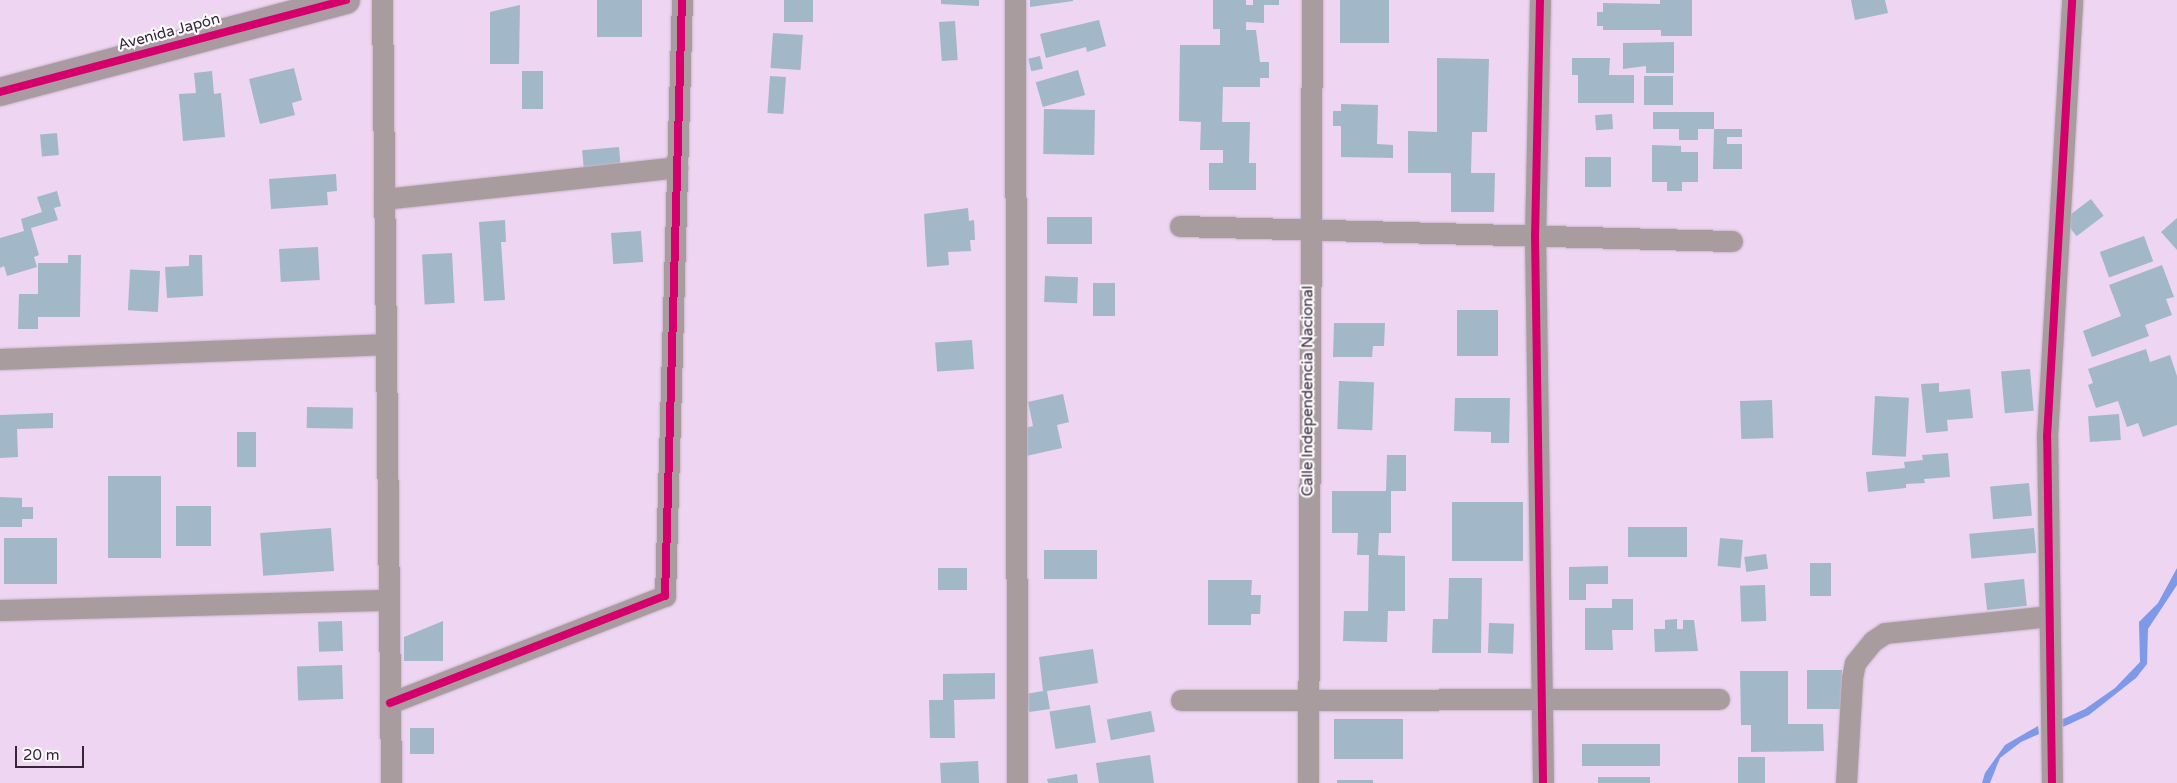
<!DOCTYPE html>
<html>
<head>
<meta charset="utf-8">
<style>
	body { margin:0 }
	#map { position:relative; width:2177px; height:783px; overflow:hidden; background:#eed5f1; font-family:"Varela Round",sans-serif }
	div>[style] { position:absolute }
	.water>* { inset:0; background:#7d99e8 }
	.building>* { inset:0; background:#a2b8c8; transform-origin:0 0 }
	.roads { filter:drop-shadow(0 0 1px #c8b4ca) drop-shadow(0 0 1px #c8b4ca) }
	.street>* { height:21px; margin:-10.5px; padding:0 10.5px; transform-origin:10.5px; border-radius:10.5px; background:#a99c9f }
	.secondary>* { height:28px; margin:-14px; padding:0 14px; transform-origin:14px; border-radius:14px; background:#aa9aa2 }
	.cycleway>* { height:8px; margin:-4px; padding:0 4px; transform-origin:4px; border-radius:4px; background:#d6006c }
	span { translate:-50% -50%; white-space:nowrap; text-align:center; line-height:1.15; -webkit-text-stroke:4.5px #fcfcfc; paint-order:stroke }
	.street-label { font-size:15px; color:#372639 }
	.scale { position:absolute; left:15px; top:746px; width:69px; height:22px; box-sizing:border-box; border:2px solid #372639; border-top:0; padding-left:6px; font-size:15px; line-height:18px; white-space:nowrap; color:#372639; -webkit-text-stroke:4px #fcfcfc; paint-order:stroke }
</style>
</head>
<body>
<div id="map">
	<div class="water">
		<div style="clip-path:polygon(2177px 568px,2177px 585px,2148px 629px,2147px 664px,2136px 678px,2089px 715px,2063px 727px,2061px 720px,2085px 709px,2115px 688px,2140px 662px,2139px 622px,2158px 603px)"></div>
		<div style="clip-path:polygon(2038px 726px,2039px 734px,2021px 742px,2000px 758px,1990px 783px,1982px 783px,1985px 773px,2005px 745px)"></div>
	</div>
	<div class="building">
		<div style="left:597px;top:0;width:45px;height:37px"></div>
		<div style="left:784px;top:0;width:29px;height:22px"></div>
		<div style="clip-path:polygon(941px 0,979px 0,979px 6px,941px 4px)"></div>
		<div style="clip-path:polygon(1030px 0,1073px 0,1073px 1px,1030px 7px)"></div>
		<div style="clip-path:polygon(1213px 0,1246px 0,1246px 5px,1253px 5px,1253px 0,1279px 0,1279px 5px,1264px 5px,1264px 23px,1246px 22px,1246px 30px,1256px 30px,1260px 62px,1269px 62px,1269px 78px,1260px 78px,1260px 87px,1223px 87px,1222px 122px,1250px 122px,1249px 163px,1256px 163px,1256px 190px,1209px 190px,1209px 163px,1223px 163px,1223px 150px,1200px 150px,1201px 122px,1179px 121px,1180px 45px,1220px 45px,1220px 29px,1213px 29px)"></div>
		<div style="left:1340px;top:0;width:49px;height:43px"></div>
		<div style="clip-path:polygon(1660px 0,1692px 0,1692px 36px,1661px 36px,1661px 30px,1603px 30px,1603px 26px,1597px 26px,1597px 12px,1603px 12px,1603px 3px,1660px 4px)"></div>
		<div style="clip-path:polygon(1851px 0,1885px 0,1888px 13px,1855px 20px)"></div>
		<div style="clip-path:polygon(520px 5px,519px 64px,490px 64px,490px 12px)"></div>
		<div style="clip-path:polygon(1099px 20px,1106px 46px,1087px 52px,1086px 47px,1046px 58px,1040px 34px)"></div>
		<div style="left:955px;top:21px;width:39px;height:16px;rotate:86deg"></div>
		<div style="left:773px;top:33px;width:30px;height:35px;rotate:4deg"></div>
		<div style="clip-path:polygon(1674px 42px,1674px 73px,1646px 73px,1646px 66px,1623px 69px,1623px 43px)"></div>
		<div style="left:1040px;top:56px;width:13px;height:12px;rotate:77deg"></div>
		<div style="clip-path:polygon(1437px 58px,1489px 59px,1487px 132px,1472px 132px,1471px 173px,1495px 173px,1494px 212px,1451px 212px,1451px 173px,1408px 173px,1408px 131px,1437px 132px)"></div>
		<div style="clip-path:polygon(1572px 58px,1610px 58px,1609px 75px,1634px 75px,1634px 103px,1578px 103px,1578px 75px,1572px 75px)"></div>
		<div style="clip-path:polygon(294px 68px,302px 100px,292px 103px,295px 115px,260px 124px,249px 79px)"></div>
		<div style="left:1078px;top:70px;width:26px;height:44px;rotate:74deg"></div>
		<div style="clip-path:polygon(212px 71px,214px 94px,221px 93px,225px 137px,183px 141px,179px 94px,196px 93px,194px 73px)"></div>
		<div style="left:522px;top:71px;width:21px;height:38px"></div>
		<div style="left:770px;top:76px;width:16px;height:37px;rotate:4deg"></div>
		<div style="left:1644px;top:76px;width:29px;height:29px"></div>
		<div style="clip-path:polygon(1341px 104px,1378px 105px,1377px 144px,1393px 145px,1393px 158px,1341px 157px,1341px 126px,1333px 126px,1333px 111px,1341px 111px)"></div>
		<div style="left:1044px;top:109px;width:51px;height:45px;rotate:1deg"></div>
		<div style="clip-path:polygon(1653px 112px,1714px 112px,1714px 129px,1698px 129px,1698px 140px,1679px 140px,1679px 129px,1653px 129px)"></div>
		<div style="left:1612px;top:114px;width:15px;height:17px;rotate:86deg"></div>
		<div style="clip-path:polygon(1714px 129px,1742px 129px,1742px 137px,1727px 137px,1727px 144px,1742px 144px,1742px 169px,1713px 169px)"></div>
		<div style="left:57px;top:133px;width:22px;height:17px;rotate:85deg"></div>
		<div style="clip-path:polygon(1652px 145px,1681px 146px,1681px 152px,1698px 152px,1698px 182px,1682px 182px,1682px 191px,1667px 191px,1667px 182px,1652px 182px)"></div>
		<div style="left:619px;top:147px;width:21px;height:37px;rotate:85deg"></div>
		<div style="left:1585px;top:157px;width:26px;height:30px"></div>
		<div style="clip-path:polygon(336px 174px,337px 191px,327px 192px,328px 205px,271px 209px,269px 179px)"></div>
		<div style="clip-path:polygon(57px 191px,61px 206px,54px 208px,58px 220px,31px 228px,39px 255px,34px 257px,37px 267px,7px 276px,4px 266px,0 268px,0 238px,24px 231px,21px 219px,42px 212px,37px 197px)"></div>
		<div style="left:2091px;top:199px;width:21px;height:34px;rotate:53deg"></div>
		<div style="clip-path:polygon(968px 208px,969px 221px,974px 220px,975px 240px,970px 240px,971px 251px,948px 252px,949px 265px,927px 267px,924px 214px)"></div>
		<div style="left:1047px;top:217px;width:45px;height:27px"></div>
		<div style="clip-path:polygon(2177px 218px,2177px 250px,2161px 232px)"></div>
		<div style="clip-path:polygon(505px 220px,506px 242px,501px 242px,505px 300px,484px 301px,479px 222px)"></div>
		<div style="left:641px;top:231px;width:31px;height:30px;rotate:86deg"></div>
		<div style="left:2144px;top:236px;width:27px;height:47px;rotate:70deg"></div>
		<div style="left:318px;top:247px;width:33px;height:39px;rotate:87deg"></div>
		<div style="left:452px;top:253px;width:50px;height:30px;rotate:87deg"></div>
		<div style="clip-path:polygon(68px 255px,81px 255px,80px 317px,38px 317px,38px 329px,18px 329px,19px 294px,38px 294px,38px 263px,68px 263px)"></div>
		<div style="clip-path:polygon(189px 255px,202px 255px,203px 296px,167px 298px,165px 267px,189px 266px)"></div>
		<div style="clip-path:polygon(2162px 265px,2174px 297px,2166px 299px,2172px 315px,2145px 325px,2149px 336px,2092px 357px,2083px 331px,2121px 316px,2109px 285px)"></div>
		<div style="left:160px;top:271px;width:41px;height:30px;rotate:93deg"></div>
		<div style="left:1045px;top:276px;width:33px;height:26px;rotate:2deg"></div>
		<div style="left:1093px;top:283px;width:22px;height:33px"></div>
		<div style="left:1457px;top:310px;width:41px;height:46px"></div>
		<div style="clip-path:polygon(1334px 323px,1385px 323px,1384px 346px,1373px 346px,1372px 357px,1333px 357px)"></div>
		<div style="left:972px;top:340px;width:29px;height:37px;rotate:86deg"></div>
		<div style="clip-path:polygon(2146px 349px,2150px 362px,2170px 355px,2177px 376px,2177px 425px,2143px 437px,2138px 423px,2127px 427px,2118px 401px,2096px 408px,2088px 385px,2093px 383px,2088px 369px)"></div>
		<div style="left:2030px;top:369px;width:42px;height:29px;rotate:85deg"></div>
		<div style="left:1339px;top:381px;width:35px;height:48px;rotate:2deg"></div>
		<div style="clip-path:polygon(1939px 383px,1939px 392px,1970px 389px,1973px 418px,1947px 420px,1948px 431px,1926px 433px,1921px 384px)"></div>
		<div style="clip-path:polygon(1063px 394px,1069px 422px,1057px 425px,1062px 448px,1026px 456px,1020px 429px,1033px 426px,1028px 402px)"></div>
		<div style="left:1875px;top:396px;width:34px;height:59px;rotate:3deg"></div>
		<div style="clip-path:polygon(1455px 398px,1510px 398px,1509px 443px,1491px 443px,1491px 432px,1454px 431px)"></div>
		<div style="left:1772px;top:400px;width:38px;height:32px;rotate:88deg"></div>
		<div style="left:307px;top:407px;width:46px;height:21px;rotate:1deg"></div>
		<div style="clip-path:polygon(53px 413px,53px 428px,17px 429px,18px 457px,0 458px,0 415px)"></div>
		<div style="left:2119px;top:414px;width:26px;height:31px;rotate:86deg"></div>
		<div style="left:237px;top:432px;width:19px;height:35px"></div>
		<div style="clip-path:polygon(1948px 453px,1950px 477px,1924px 479px,1925px 483px,1906px 484px,1906px 488px,1868px 492px,1866px 472px,1905px 468px,1904px 462px,1923px 460px,1922px 455px)"></div>
		<div style="clip-path:polygon(1387px 455px,1406px 455px,1406px 491px,1391px 491px,1391px 533px,1379px 533px,1378px 555px,1405px 556px,1405px 611px,1388px 611px,1387px 642px,1343px 641px,1344px 611px,1368px 611px,1369px 555px,1357px 555px,1358px 533px,1332px 533px,1332px 491px,1386px 491px)"></div>
		<div style="left:108px;top:476px;width:53px;height:82px"></div>
		<div style="left:2029px;top:483px;width:33px;height:39px;rotate:85deg"></div>
		<div style="clip-path:polygon(0 497px,22px 498px,22px 507px,33px 507px,33px 519px,22px 519px,22px 527px,0 527px)"></div>
		<div style="left:1452px;top:502px;width:71px;height:59px"></div>
		<div style="left:176px;top:506px;width:35px;height:40px"></div>
		<div style="left:1687px;top:527px;width:30px;height:59px;rotate:90deg"></div>
		<div style="left:331px;top:528px;width:43px;height:71px;rotate:86deg"></div>
		<div style="left:2034px;top:528px;width:25px;height:65px;rotate:85deg"></div>
		<div style="left:4px;top:538px;width:53px;height:46px"></div>
		<div style="left:1720px;top:538px;width:23px;height:28px;rotate:5deg"></div>
		<div style="left:1044px;top:550px;width:53px;height:29px"></div>
		<div style="left:1766px;top:554px;width:15px;height:22px;rotate:82deg"></div>
		<div style="left:1810px;top:563px;width:21px;height:33px"></div>
		<div style="clip-path:polygon(1608px 566px,1608px 584px,1586px 584px,1586px 600px,1569px 600px,1569px 567px)"></div>
		<div style="left:938px;top:568px;width:29px;height:22px"></div>
		<div style="clip-path:polygon(1449px 578px,1482px 578px,1481px 653px,1432px 653px,1433px 619px,1448px 619px)"></div>
		<div style="left:2024px;top:579px;width:27px;height:40px;rotate:84deg"></div>
		<div style="clip-path:polygon(1208px 580px,1252px 580px,1251px 595px,1261px 595px,1260px 614px,1251px 614px,1251px 625px,1208px 625px)"></div>
		<div style="left:1765px;top:585px;width:36px;height:25px;rotate:88deg"></div>
		<div style="clip-path:polygon(1612px 599px,1633px 599px,1633px 630px,1612px 630px,1613px 650px,1585px 650px,1585px 608px,1612px 608px)"></div>
		<div style="clip-path:polygon(1677px 619px,1677px 629px,1683px 629px,1683px 620px,1694px 620px,1698px 651px,1655px 652px,1654px 629px,1665px 629px,1665px 620px)"></div>
		<div style="left:342px;top:621px;width:30px;height:24px;rotate:88deg"></div>
		<div style="clip-path:polygon(443px 621px,443px 661px,404px 661px,404px 637px)"></div>
		<div style="left:1489px;top:623px;width:25px;height:30px;rotate:2deg"></div>
		<div style="clip-path:polygon(1093px 649px,1098px 683px,1047px 691px,1050px 709px,1029px 712px,1026px 694px,1043px 691px,1039px 657px)"></div>
		<div style="left:342px;top:665px;width:34px;height:45px;rotate:88deg"></div>
		<div style="left:1807px;top:670px;width:35px;height:39px"></div>
		<div style="clip-path:polygon(1740px 671px,1788px 671px,1788px 724px,1823px 724px,1824px 751px,1751px 752px,1751px 725px,1741px 725px)"></div>
		<div style="clip-path:polygon(995px 673px,995px 699px,954px 700px,955px 738px,930px 738px,929px 700px,943px 700px,943px 674px)"></div>
		<div style="left:1090px;top:705px;width:38px;height:41px;rotate:81deg"></div>
		<div style="left:1151px;top:711px;width:21px;height:45px;rotate:79deg"></div>
		<div style="left:1334px;top:719px;width:69px;height:40px"></div>
		<div style="left:410px;top:728px;width:24px;height:26px"></div>
		<div style="left:1660px;top:744px;width:22px;height:78px;rotate:90deg"></div>
		<div style="clip-path:polygon(1150px 755px,1154px 783px,1099px 783px,1096px 763px)"></div>
		<div style="left:1765px;top:757px;width:26px;height:27px;rotate:90deg"></div>
		<div style="left:978px;top:761px;width:22px;height:38px;rotate:87deg"></div>
		<div style="clip-path:polygon(1077px 774px,1078px 783px,1048px 783px,1047px 779px)"></div>
		<div style="left:1598px;top:777px;width:52px;height:6px"></div>
		<div style="left:1337px;top:780px;width:36px;height:3px"></div>
	</div>
	<div class="roads">
		<div class="street">
			<div style="left:382px;top:0;width:783px;rotate:89.34deg"></div>
			<div style="left:1015px;top:0;width:783px;rotate:89.85deg"></div>
			<div style="left:1540px;top:0;width:235px;rotate:91.2deg"></div>
			<div style="left:1535px;top:235px;width:548px;rotate:89.16deg"></div>
			<div style="left:384px;top:199px;width:295px;rotate:-6.2deg"></div>
			<div style="left:1180px;top:226px;width:552px;rotate:1.56deg"></div>
			<div style="left:0;top:359px;width:386px;rotate:-2.2deg"></div>
			<div style="left:0;top:610px;width:389px;rotate:-1.5deg"></div>
			<div style="left:1181px;top:700px;width:538px;rotate:-0.11deg"></div>
			<div style="left:390px;top:703px;width:295px;rotate:-21.3deg"></div>
			<div style="left:665px;top:596px;width:596px;rotate:-88.37deg"></div>
			<div style="left:1308px;top:783px;width:783px;rotate:-89.71deg"></div>
			<div style="left:1846px;top:783px;width:105px;rotate:-86.7deg"></div>
			<div style="left:1852px;top:678px;width:15px;rotate:-79deg"></div>
			<div style="left:1855px;top:663px;width:28px;rotate:-51deg"></div>
			<div style="left:1873px;top:641px;width:14px;rotate:-34deg"></div>
			<div style="left:1885px;top:633px;width:165px;rotate:-5.9deg"></div>
			<div style="left:2052px;top:783px;width:346px;rotate:-90.8deg"></div>
			<div style="left:2047px;top:437px;width:438px;rotate:-86.7deg"></div>
		</div>
		<div class="secondary">
			<div style="left:0;top:92px;width:358px;rotate:-14.9deg"></div>
		</div>
	</div>
	<div class="cycleway">
		<div style="left:1540px;top:0;width:235px;rotate:91.2deg"></div>
		<div style="left:1535px;top:235px;width:548px;rotate:89.16deg"></div>
		<div style="left:0;top:92px;width:358px;rotate:-14.9deg"></div>
		<div style="left:390px;top:703px;width:295px;rotate:-21.3deg"></div>
		<div style="left:665px;top:596px;width:596px;rotate:-88.37deg"></div>
		<div style="left:2052px;top:783px;width:346px;rotate:-90.8deg"></div>
		<div style="left:2047px;top:437px;width:438px;rotate:-86.7deg"></div>
	</div>
	<div class="street-label">
		<span style="left:169px;top:32px;rotate:-15deg">Avenida Japón</span>
		<span style="left:1308px;top:391px;rotate:-90deg">Calle Independencia Nacional</span>
	</div>
	<div class="scale">20 m</div>
</div>
</body>
</html>
